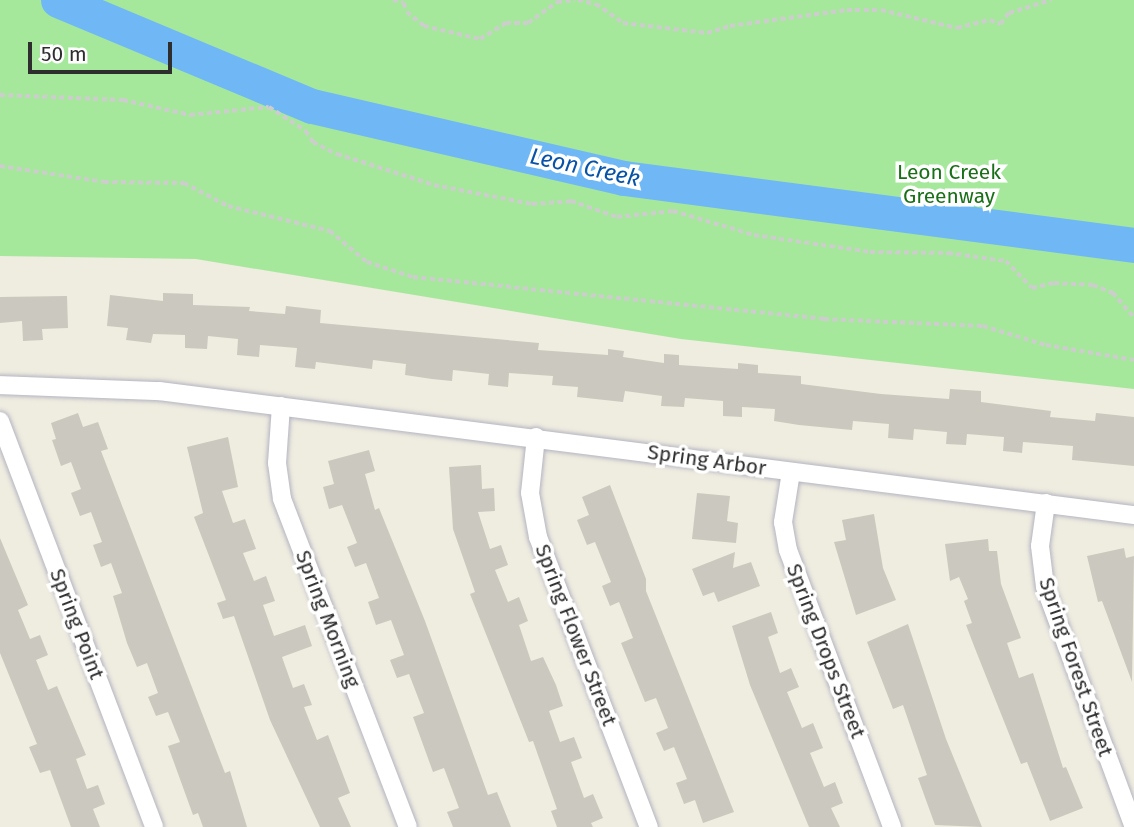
<!DOCTYPE html>
<html>
<head>
<meta charset="utf-8">
<style>
	body { margin:0 }
	#map { position:relative; width:1134px; height:827px; overflow:hidden; background:#efece0; font-family:"Fira Sans",sans-serif }
	div>[style] { position:absolute }
	.green>* { inset:0; background:#a6e89b }
	.river>* { height:35px; margin:-17.5px; padding:0 17.5px; transform-origin:17.5px; border-radius:17.5px; background:#70b8f5 }
	.building>* { inset:0; background:#cbc8bf }
	.path>* { height:3.5px; margin-top:-1.75px; transform-origin:0; background:repeating-linear-gradient(90deg,#cdcdcd 0 5px,transparent 0 8.5px) }
	.roads { filter:drop-shadow(0 0 2px #b4b4c1) drop-shadow(0 0 2px #b4b4c1) }
	.minor>* { height:18px; margin:-9px; padding:0 9px; transform-origin:9px; border-radius:9px; background:#fff }
	span { translate:-50% -50%; white-space:nowrap; text-align:center; line-height:1.15; -webkit-text-stroke:7px #fff; paint-order:stroke }
	.park-label { font-size:21px; color:#1a7018 }
	.street-label { font-size:21px; color:#2e2e2e }
	.water-label { font-size:23px; color:#0753a8; font-style:italic }
	.scale { position:absolute; left:28px; top:42px; width:144px; height:32px; box-sizing:border-box; border:4px solid #2e2e2e; border-top:0; padding-left:9px; font-size:21px; line-height:24px; white-space:nowrap; color:#2e2e2e; -webkit-text-stroke:5px #fff; paint-order:stroke }
</style>
</head>
<body>
<div id="map">
	<div class="green">
		<div style="clip-path:polygon(0 0,1134px 0,1134px 389px,681px 339px,196px 259px,0 256px)"></div>
	</div>
	<div class="river">
		<div style="left:58px;top:0;width:275px;rotate:22.7deg"></div>
		<div style="left:312px;top:106px;width:320px;rotate:13deg"></div>
		<div style="left:624px;top:178px;width:514px;rotate:7.48deg"></div>
	</div>
	<div class="building">
		<div style="clip-path:polygon(163px 293px,193px 294px,193px 305px,250px 307px,249px 311px,285px 314px,286px 306px,321px 310px,320px 323px,539px 343px,538px 350px,608px 355px,608px 349px,624px 351px,623px 357px,664px 363px,664px 354px,679px 355px,679px 365px,738px 369px,738px 363px,758px 365px,758px 373px,801px 376px,801px 384px,881px 394px,949px 399px,950px 389px,981px 391px,981px 402px,1051px 411px,1050px 417px,1095px 421px,1096px 413px,1134px 417px,1134px 466px,1072px 460px,1073px 446px,1023px 442px,1022px 453px,1003px 451px,1004px 437px,967px 434px,966px 445px,946px 444px,947px 432px,914px 429px,913px 440px,888px 438px,889px 424px,853px 421px,852px 430px,799px 425px,774px 421px,775px 409px,742px 407px,742px 417px,723px 416px,723px 401px,685px 398px,684px 407px,661px 406px,662px 396px,625px 391px,623px 402px,577px 397px,578px 387px,552px 385px,553px 376px,509px 373px,508px 387px,488px 385px,489px 374px,453px 370px,452px 381px,432px 379px,405px 375px,406px 364px,373px 360px,372px 369px,316px 362px,315px 369px,295px 367px,297px 348px,260px 345px,259px 357px,237px 355px,238px 339px,208px 336px,207px 349px,185px 348px,185px 335px,153px 334px,151px 343px,126px 340px,128px 328px,107px 326px,110px 295px,163px 301px)"></div>
		<div style="clip-path:polygon(67px 296px,68px 328px,42px 329px,43px 340px,23px 341px,22px 321px,0 323px,0 297px)"></div>
		<div style="clip-path:polygon(78px 413px,83px 427px,98px 422px,108px 449px,101px 451px,225px 773px,230px 771px,247px 827px,203px 827px,198px 813px,193px 815px,168px 746px,180px 742px,168px 712px,156px 716px,148px 697px,158px 693px,147px 663px,137px 667px,127px 643px,113px 596px,122px 593px,111px 563px,101px 567px,93px 545px,102px 542px,91px 512px,80px 516px,71px 493px,81px 489px,71px 462px,61px 466px,52px 440px,56px 439px,51px 423px)"></div>
		<div style="clip-path:polygon(228px 437px,238px 487px,222px 491px,233px 523px,245px 519px,256px 549px,243px 553px,254px 581px,266px 576px,275px 601px,263px 605px,274px 636px,305px 625px,312px 646px,282px 657px,293px 688px,304px 684px,312px 705px,304px 707px,317px 740px,328px 735px,350px 793px,338px 798px,351px 827px,320px 827px,270px 720px,234px 616px,223px 619px,217px 603px,226px 600px,194px 517px,203px 513px,187px 447px)"></div>
		<div style="clip-path:polygon(369px 450px,375px 471px,365px 474px,375px 510px,379px 508px,425px 621px,488px 795px,497px 792px,511px 827px,453px 827px,447px 812px,459px 808px,444px 768px,433px 772px,413px 717px,424px 713px,409px 674px,397px 678px,390px 660px,404px 655px,391px 620px,376px 625px,368px 602px,379px 598px,366px 563px,355px 567px,347px 547px,357px 543px,342px 505px,329px 509px,323px 487px,334px 484px,328px 461px)"></div>
		<div style="clip-path:polygon(481px 465px,482px 489px,494px 488px,495px 511px,478px 512px,490px 549px,501px 545px,508px 565px,495px 570px,508px 602px,519px 597px,528px 621px,519px 625px,531px 661px,543px 657px,556px 685px,563px 706px,549px 711px,560px 742px,574px 737px,582px 758px,571px 762px,584px 798px,593px 794px,603px 818px,591px 823px,593px 827px,557px 827px,551px 811px,557px 809px,533px 741px,529px 742px,470px 594px,475px 592px,453px 529px,449px 467px)"></div>
		<div style="clip-path:polygon(610px 485px,646px 579px,646px 591px,734px 812px,703px 823px,695px 800px,684px 804px,676px 783px,687px 779px,674px 747px,664px 751px,656px 733px,668px 728px,656px 698px,645px 702px,621px 643px,633px 638px,619px 602px,610px 606px,602px 586px,611px 582px,595px 542px,587px 545px,577px 520px,589px 515px,582px 497px)"></div>
		<div style="clip-path:polygon(697px 493px,730px 496px,727px 521px,738px 523px,736px 543px,692px 539px)"></div>
		<div style="clip-path:polygon(874px 514px,883px 568px,896px 600px,856px 615px,834px 542px,846px 540px,842px 520px)"></div>
		<div style="clip-path:polygon(0 538px,28px 605px,18px 610px,30px 639px,40px 635px,48px 655px,36px 660px,48px 690px,57px 686px,86px 755px,76px 759px,87px 789px,98px 785px,105px 804px,93px 809px,100px 827px,71px 827px,50px 770px,40px 773px,29px 747px,37px 744px,0 653px)"></div>
		<div style="clip-path:polygon(988px 539px,989px 551px,997px 551px,1001px 584px,1021px 638px,1007px 643px,1019px 678px,1033px 673px,1063px 768px,1066px 767px,1083px 808px,1050px 821px,1027px 762px,1021px 764px,974px 646px,966px 625px,972px 623px,964px 601px,968px 599px,959px 577px,950px 581px,945px 544px)"></div>
		<div style="clip-path:polygon(1124px 548px,1126px 558px,1134px 556px,1132px 682px,1102px 601px,1098px 602px,1087px 556px)"></div>
		<div style="clip-path:polygon(735px 552px,733px 568px,751px 562px,760px 586px,718px 602px,714px 592px,703px 596px,692px 569px)"></div>
		<div style="clip-path:polygon(771px 612px,778px 633px,768px 637px,780px 673px,791px 668px,799px 687px,787px 692px,802px 728px,813px 723px,823px 748px,810px 753px,824px 787px,835px 782px,843px 803px,831px 808px,840px 827px,809px 827px,750px 685px,732px 626px)"></div>
		<div style="clip-path:polygon(908px 624px,946px 739px,982px 827px,935px 825px,918px 778px,927px 775px,903px 705px,893px 709px,867px 642px)"></div>
	</div>
	<div class="path">
		<div style="left:393px;top:0;width:11px;rotate:15deg"></div>
		<div style="left:404px;top:3px;width:9px;rotate:72deg"></div>
		<div style="left:407px;top:12px;width:22px;rotate:39deg"></div>
		<div style="left:424px;top:26px;width:57px;rotate:13.1deg"></div>
		<div style="left:480px;top:39px;width:31px;rotate:-32deg"></div>
		<div style="left:506px;top:23px;width:22px"></div>
		<div style="left:528px;top:23px;width:36px;rotate:-36deg"></div>
		<div style="left:557px;top:2px;width:18px;rotate:-6deg"></div>
		<div style="left:578px;top:0;width:18px;rotate:13deg"></div>
		<div style="left:596px;top:4px;width:33px;rotate:35deg"></div>
		<div style="left:623px;top:23px;width:85px;rotate:6.8deg"></div>
		<div style="left:707px;top:33px;width:24px;rotate:-17deg"></div>
		<div style="left:730px;top:26px;width:118px;rotate:-7.8deg"></div>
		<div style="left:847px;top:10px;width:34px"></div>
		<div style="left:881px;top:10px;width:78px;rotate:13.3deg"></div>
		<div style="left:957px;top:28px;width:34px;rotate:-14deg"></div>
		<div style="left:990px;top:20px;width:11px;rotate:22deg"></div>
		<div style="left:1000px;top:24px;width:14px;rotate:-51deg"></div>
		<div style="left:1009px;top:13px;width:44px;rotate:-17.2deg"></div>
		<div style="left:0;top:95px;width:123px;rotate:2.3deg"></div>
		<div style="left:123px;top:100px;width:69px;rotate:12.6deg"></div>
		<div style="left:190px;top:115px;width:79px;rotate:-5.8deg"></div>
		<div style="left:269px;top:107px;width:44px;rotate:33deg"></div>
		<div style="left:306px;top:131px;width:13px;rotate:58deg"></div>
		<div style="left:313px;top:142px;width:27px;rotate:27deg"></div>
		<div style="left:337px;top:154px;width:102px;rotate:17.7deg"></div>
		<div style="left:434px;top:185px;width:100px;rotate:11deg"></div>
		<div style="left:532px;top:204px;width:39px;rotate:-4deg"></div>
		<div style="left:571px;top:201px;width:49px;rotate:19.2deg"></div>
		<div style="left:617px;top:217px;width:56px;rotate:-6.1deg"></div>
		<div style="left:673px;top:211px;width:84px;rotate:16.5deg"></div>
		<div style="left:754px;top:235px;width:117px;rotate:8.3deg"></div>
		<div style="left:870px;top:252px;width:78px;rotate:0.7deg"></div>
		<div style="left:948px;top:253px;width:59px;rotate:7.9deg"></div>
		<div style="left:1006px;top:261px;width:37px;rotate:46deg"></div>
		<div style="left:1032px;top:288px;width:23px;rotate:-13deg"></div>
		<div style="left:1054px;top:283px;width:39px;rotate:3deg"></div>
		<div style="left:1093px;top:285px;width:22px;rotate:22deg"></div>
		<div style="left:1113px;top:293px;width:32px;rotate:49deg"></div>
		<div style="left:0;top:166px;width:105px;rotate:8.7deg"></div>
		<div style="left:104px;top:182px;width:80px;rotate:0.7deg"></div>
		<div style="left:184px;top:183px;width:50px;rotate:27.6deg"></div>
		<div style="left:228px;top:206px;width:105px;rotate:13.8deg"></div>
		<div style="left:330px;top:231px;width:48px;rotate:40deg"></div>
		<div style="left:367px;top:262px;width:48px;rotate:18.1deg"></div>
		<div style="left:413px;top:277px;width:413px;rotate:5.8deg"></div>
		<div style="left:824px;top:319px;width:159px;rotate:2.5deg"></div>
		<div style="left:983px;top:326px;width:66px;rotate:16.8deg"></div>
		<div style="left:1046px;top:345px;width:89px;rotate:9.7deg"></div>
	</div>
	<div class="roads">
		<div class="minor">
			<div style="left:0;top:385px;width:159px;rotate:2.2deg"></div>
			<div style="left:159px;top:391px;width:983px;rotate:7.25deg"></div>
			<div style="left:281px;top:406px;width:57px;rotate:94deg"></div>
			<div style="left:277px;top:463px;width:36px;rotate:82deg"></div>
			<div style="left:282px;top:499px;width:351px;rotate:69deg"></div>
			<div style="left:0;top:421px;width:434px;rotate:69.2deg"></div>
			<div style="left:536px;top:437px;width:56px;rotate:96.1deg"></div>
			<div style="left:530px;top:493px;width:45px;rotate:79.7deg"></div>
			<div style="left:538px;top:537px;width:311px;rotate:69.1deg"></div>
			<div style="left:791px;top:472px;width:51px;rotate:99.1deg"></div>
			<div style="left:783px;top:522px;width:28px;rotate:80deg"></div>
			<div style="left:788px;top:550px;width:296px;rotate:69.4deg"></div>
			<div style="left:1046px;top:503px;width:43px;rotate:97.9deg"></div>
			<div style="left:1040px;top:546px;width:41px;rotate:83deg"></div>
			<div style="left:1045px;top:587px;width:256px;rotate:69.7deg"></div>
		</div>
	</div>
	<div class="park-label">
		<span style="left:949px;top:184px">Leon Creek<br>Greenway</span>
	</div>
	<div class="street-label">
		<span style="left:707px;top:460px;rotate:8deg">Spring Arbor</span>
		<span style="left:328px;top:619px;rotate:69deg">Spring Morning</span>
		<span style="left:77px;top:624px;rotate:69deg">Spring Point</span>
		<span style="left:576px;top:635px;rotate:69deg">Spring Flower Street</span>
		<span style="left:826px;top:651px;rotate:69deg">Spring Drops Street</span>
		<span style="left:1076px;top:667px;rotate:71deg">Spring Forest Street</span>
	</div>
	<div class="water-label">
		<span style="left:585px;top:167px;rotate:12deg">Leon Creek</span>
	</div>
	<div class="scale">50 m</div>
</div>
</body>
</html>
